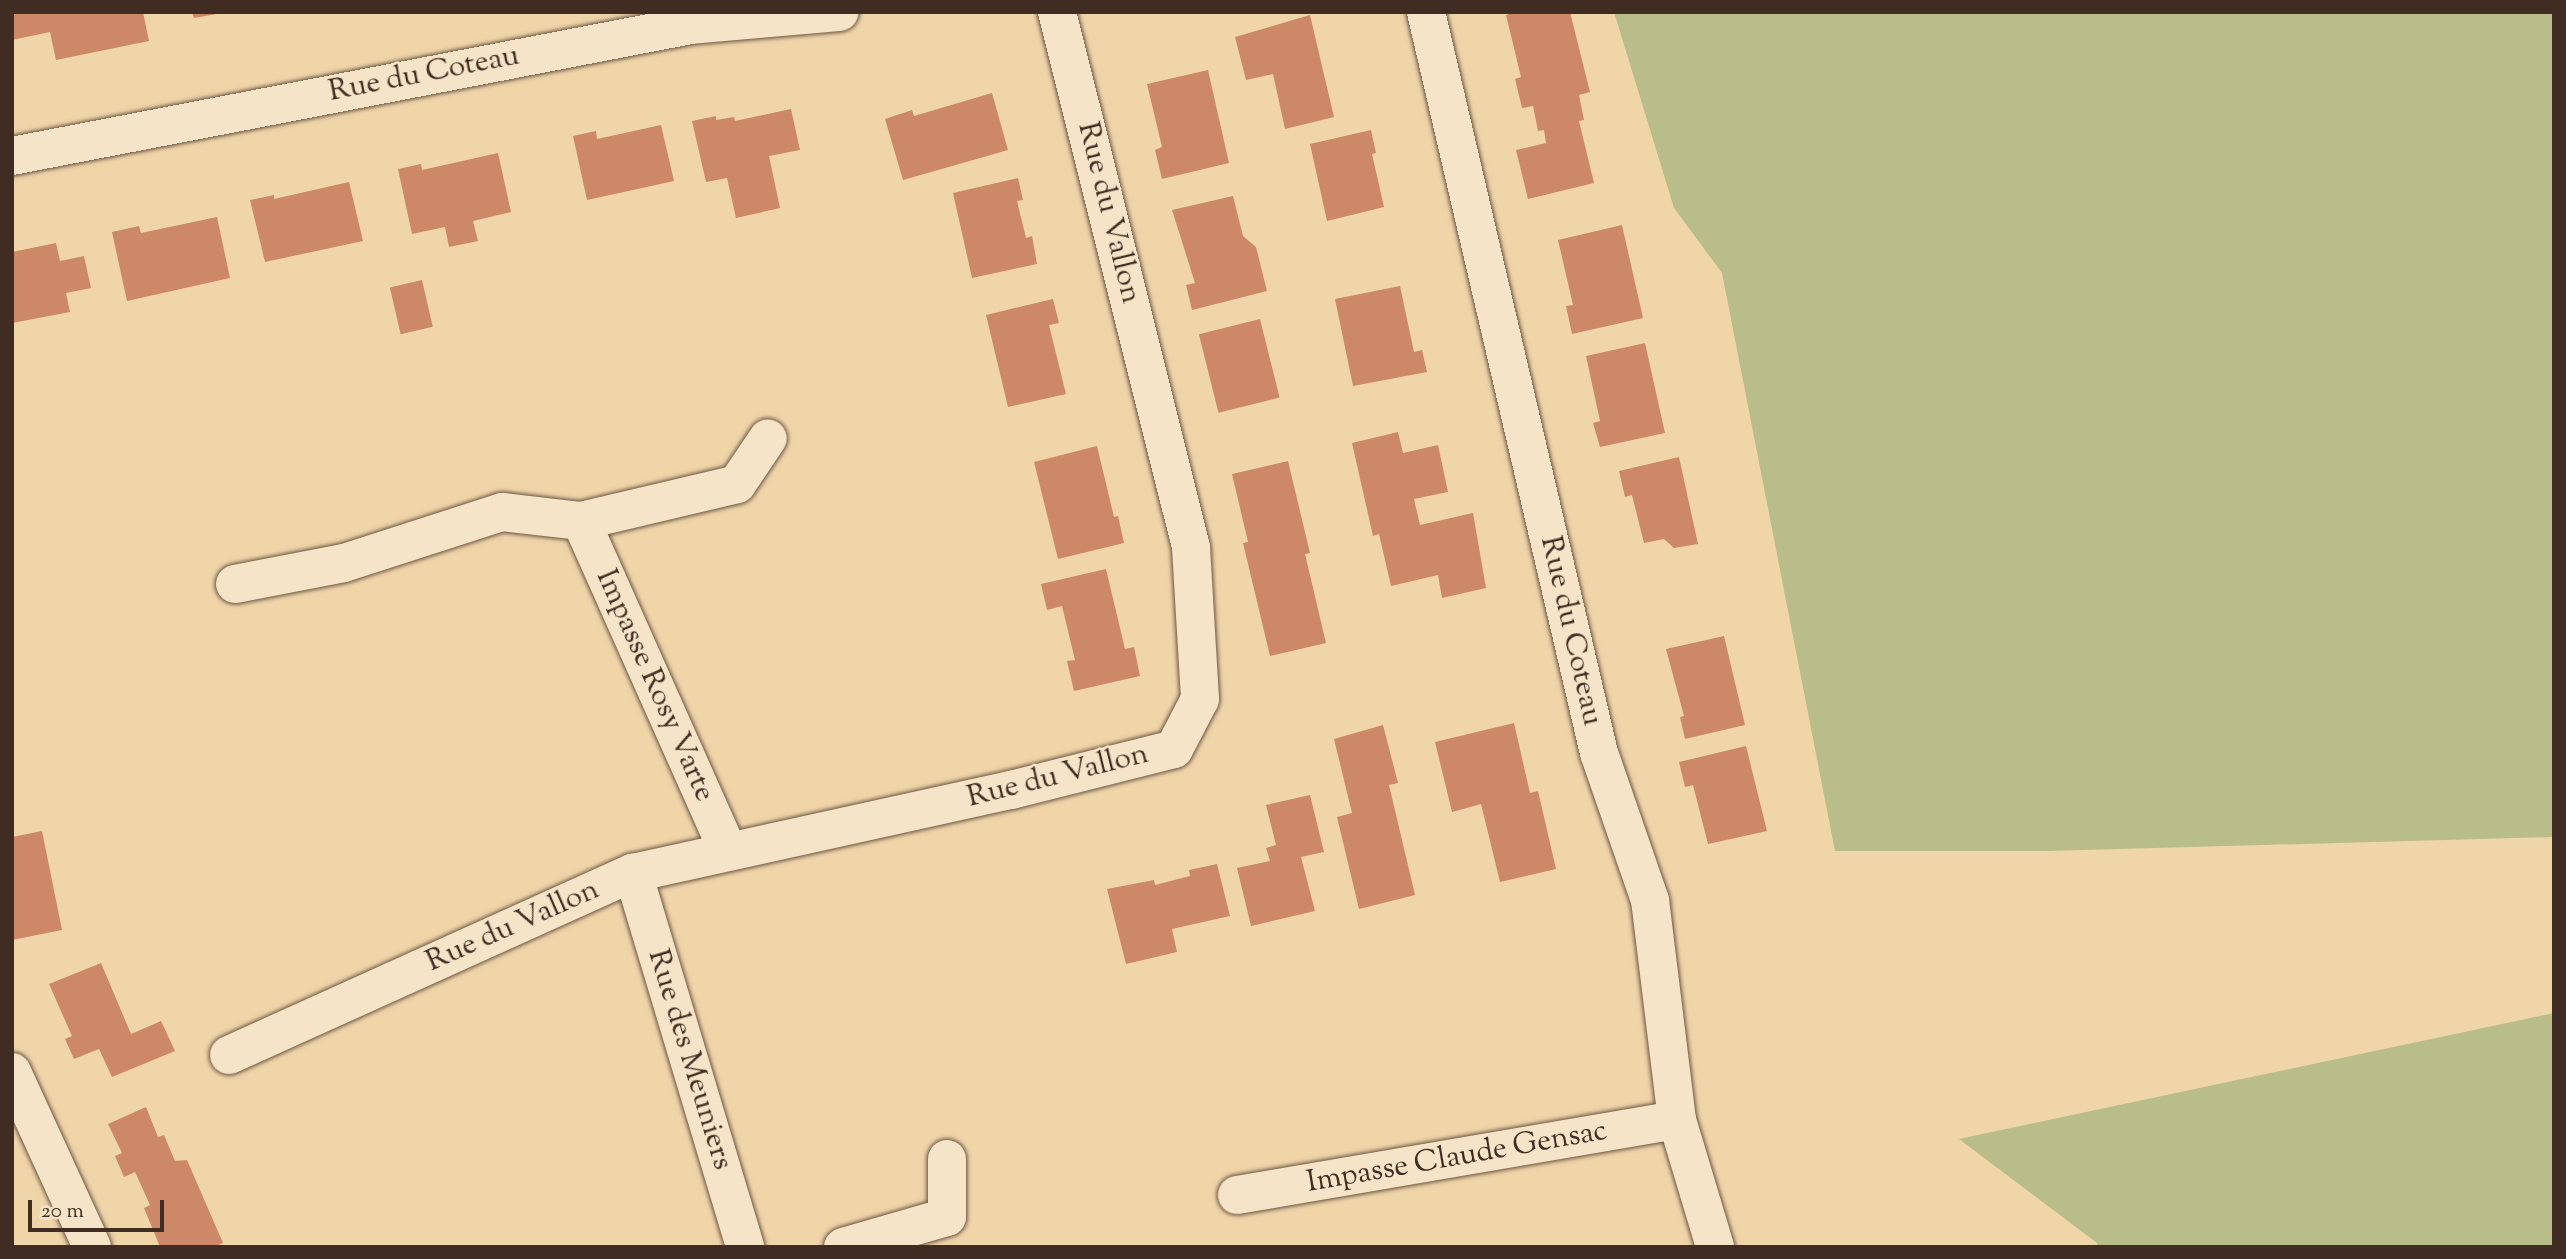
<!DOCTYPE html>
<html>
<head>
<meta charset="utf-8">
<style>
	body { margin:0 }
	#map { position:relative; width:2566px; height:1259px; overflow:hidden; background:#f0d5a9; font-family:"Sorts Mill Goudy",serif }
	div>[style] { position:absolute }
	.green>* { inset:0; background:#b8bd89 }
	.building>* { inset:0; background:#cd8967; transform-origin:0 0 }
	.roads { filter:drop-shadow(0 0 2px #6d5644) drop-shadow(0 0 2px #6d5644) }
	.minor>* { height:38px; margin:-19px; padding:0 19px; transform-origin:19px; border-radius:19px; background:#f5e4c7 }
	span { translate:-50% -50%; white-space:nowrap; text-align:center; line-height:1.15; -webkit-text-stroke:5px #f5e4c7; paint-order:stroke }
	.street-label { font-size:30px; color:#412c23 }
	.frame { position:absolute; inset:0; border:14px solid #412c23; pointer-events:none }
	.scale { position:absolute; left:28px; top:1200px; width:136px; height:32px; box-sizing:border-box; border:4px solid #412c23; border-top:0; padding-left:9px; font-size:21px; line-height:24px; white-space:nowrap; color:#412c23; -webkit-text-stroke:5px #f5e4c7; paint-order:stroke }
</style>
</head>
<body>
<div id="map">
	<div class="green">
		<div style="clip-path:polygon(1614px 12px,2554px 12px,2554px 837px,2047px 851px,1835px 851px,1722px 273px,1674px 208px)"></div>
		<div style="clip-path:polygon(2554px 1013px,2554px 1247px,2098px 1247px,2097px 1243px,1959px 1139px)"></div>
	</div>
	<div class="building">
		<div style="clip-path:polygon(12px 12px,143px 12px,149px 41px,56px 60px,50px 32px,12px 40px)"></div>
		<div style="clip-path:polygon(192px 12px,217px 12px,217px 14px,194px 18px)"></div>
		<div style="clip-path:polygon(1516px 12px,1570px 12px,1590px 92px,1579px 95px,1584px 120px,1579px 121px,1594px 183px,1528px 199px,1516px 150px,1546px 143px,1544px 130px,1538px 131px,1533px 106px,1522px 108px,1515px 79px,1521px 77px,1506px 15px)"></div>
		<div style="clip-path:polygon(1310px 15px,1334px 117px,1285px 129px,1273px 74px,1246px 80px,1235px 37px)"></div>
		<div style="clip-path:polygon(1208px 70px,1229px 163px,1162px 179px,1155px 150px,1162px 147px,1147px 84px)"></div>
		<div style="clip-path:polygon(992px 93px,1008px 150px,903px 180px,885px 119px,912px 110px,914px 116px)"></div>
		<div style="clip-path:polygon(791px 109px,800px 150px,769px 156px,780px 208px,736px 218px,727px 178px,706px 182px,692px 121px,716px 116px,716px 120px,734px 117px,735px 121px)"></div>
		<div style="clip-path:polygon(661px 125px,674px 181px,587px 200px,573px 136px,596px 131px,597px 139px)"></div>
		<div style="clip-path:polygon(1371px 130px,1376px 153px,1372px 154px,1384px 207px,1327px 221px,1310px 144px)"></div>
		<div style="clip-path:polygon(498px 153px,511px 212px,473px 221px,478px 241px,449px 247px,445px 227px,412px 234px,398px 169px,421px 164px,422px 170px)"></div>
		<div style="clip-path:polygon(1018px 178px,1023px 200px,1017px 201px,1026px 238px,1032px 236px,1037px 264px,972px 278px,953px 193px)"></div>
		<div style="clip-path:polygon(349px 182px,363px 241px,265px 262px,250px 200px,274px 195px,274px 199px)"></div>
		<div style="clip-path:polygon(1233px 196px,1243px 236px,1256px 247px,1267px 291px,1192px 310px,1186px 285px,1195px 283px,1172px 210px)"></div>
		<div style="clip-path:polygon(217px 217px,230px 278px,127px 301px,112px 232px,139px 226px,141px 233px)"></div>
		<div style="clip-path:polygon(1622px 225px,1643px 318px,1572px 334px,1566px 306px,1573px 305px,1558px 240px)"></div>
		<div style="clip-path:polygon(56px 243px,60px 261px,84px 256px,91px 288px,66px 293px,70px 312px,12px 323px,12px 252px)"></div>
		<div style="left:422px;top:280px;width:48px;height:33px;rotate:77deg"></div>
		<div style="clip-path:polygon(1400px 286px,1414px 352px,1422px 350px,1427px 372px,1353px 386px,1335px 299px)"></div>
		<div style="clip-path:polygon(1053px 299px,1059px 323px,1049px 325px,1066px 394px,1008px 407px,986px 315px)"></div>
		<div style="left:1260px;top:319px;width:81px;height:63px;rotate:76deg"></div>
		<div style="clip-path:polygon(1645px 343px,1665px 433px,1600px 447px,1593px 423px,1600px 421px,1586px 356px)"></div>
		<div style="clip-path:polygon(1398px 432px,1403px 453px,1438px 445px,1448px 492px,1414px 499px,1420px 525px,1473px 513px,1486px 588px,1442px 598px,1438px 575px,1391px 586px,1379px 534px,1373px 536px,1352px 443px)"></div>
		<div style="clip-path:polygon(1097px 446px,1114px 517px,1118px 516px,1124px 543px,1058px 559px,1034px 462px)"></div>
		<div style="clip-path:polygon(1679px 457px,1698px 544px,1674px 548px,1664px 539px,1644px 543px,1632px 495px,1625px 497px,1619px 471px)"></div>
		<div style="clip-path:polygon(1288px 461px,1310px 553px,1305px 554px,1326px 643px,1270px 656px,1243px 543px,1248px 542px,1232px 474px)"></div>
		<div style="clip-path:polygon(1106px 569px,1125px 649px,1134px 647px,1140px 676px,1074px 691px,1067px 661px,1075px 660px,1062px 606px,1047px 610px,1041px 584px)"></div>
		<div style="clip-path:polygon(1724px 636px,1745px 725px,1685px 739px,1680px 717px,1684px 716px,1666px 649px)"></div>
		<div style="clip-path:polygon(1514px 723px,1530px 793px,1538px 791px,1556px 869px,1500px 882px,1481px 804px,1452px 812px,1435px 742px)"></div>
		<div style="clip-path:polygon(1383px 725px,1398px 783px,1389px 785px,1415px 895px,1359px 909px,1337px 817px,1352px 813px,1334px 739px)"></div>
		<div style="clip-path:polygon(1746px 746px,1767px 831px,1708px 844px,1693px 785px,1685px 787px,1679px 762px)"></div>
		<div style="clip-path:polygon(1310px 795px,1324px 852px,1301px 857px,1315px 911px,1251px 926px,1237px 868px,1270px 861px,1266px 848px,1276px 845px,1266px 805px)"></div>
		<div style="clip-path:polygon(42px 831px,62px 930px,12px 940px,12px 837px)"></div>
		<div style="clip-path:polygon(1217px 864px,1230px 916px,1172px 929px,1177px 952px,1126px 964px,1107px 889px,1154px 880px,1155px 885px,1190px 876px,1189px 870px)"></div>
		<div style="clip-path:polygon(101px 963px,131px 1034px,161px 1021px,175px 1051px,112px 1077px,99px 1049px,74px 1059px,65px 1039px,72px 1036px,49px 984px)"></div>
		<div style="clip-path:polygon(146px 1107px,158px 1137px,164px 1135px,175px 1161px,187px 1160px,223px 1243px,214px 1247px,160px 1247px,144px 1208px,150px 1205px,135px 1172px,124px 1177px,115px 1156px,122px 1153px,108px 1124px)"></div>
	</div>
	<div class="roads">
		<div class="minor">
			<div style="left:1426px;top:12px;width:761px;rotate:76.86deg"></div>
			<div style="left:1599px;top:753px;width:156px;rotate:70.9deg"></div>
			<div style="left:1650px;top:900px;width:222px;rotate:83deg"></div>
			<div style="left:1677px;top:1120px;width:133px;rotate:73.3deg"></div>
			<div style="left:12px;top:156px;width:692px;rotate:-10.92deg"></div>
			<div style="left:691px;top:25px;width:149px;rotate:-5deg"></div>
			<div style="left:235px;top:584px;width:111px;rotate:-10.9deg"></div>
			<div style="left:344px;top:563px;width:166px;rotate:-17.9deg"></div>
			<div style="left:502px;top:512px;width:80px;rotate:6.5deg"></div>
			<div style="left:728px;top:851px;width:361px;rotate:-114deg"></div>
			<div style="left:581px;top:521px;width:160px;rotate:-13.3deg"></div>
			<div style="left:737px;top:484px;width:55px;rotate:-56deg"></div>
			<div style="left:633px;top:873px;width:390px;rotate:73.3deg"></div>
			<div style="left:229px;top:1055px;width:443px;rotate:-24.3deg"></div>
			<div style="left:633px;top:873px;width:387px;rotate:-12.4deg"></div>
			<div style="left:1011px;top:790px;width:168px;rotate:-14.1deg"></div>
			<div style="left:1174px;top:749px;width:56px;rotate:-62.5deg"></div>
			<div style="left:1200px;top:699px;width:152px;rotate:-93.4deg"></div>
			<div style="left:1191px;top:547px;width:552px;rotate:-104.06deg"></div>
			<div style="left:12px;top:1072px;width:192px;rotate:65.4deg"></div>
			<div style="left:1237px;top:1195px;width:446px;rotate:-9.7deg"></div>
			<div style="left:843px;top:1247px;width:108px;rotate:-16.1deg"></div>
			<div style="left:947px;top:1217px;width:58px;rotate:-90deg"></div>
		</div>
	</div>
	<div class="street-label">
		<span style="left:424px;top:75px;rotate:-11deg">Rue du Coteau</span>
		<span style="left:1108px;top:213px;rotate:76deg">Rue du Vallon</span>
		<span style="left:1570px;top:631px;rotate:77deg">Rue du Coteau</span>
		<span style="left:654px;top:686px;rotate:66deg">Impasse Rosy Varte</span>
		<span style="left:1058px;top:777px;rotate:-14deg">Rue du Vallon</span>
		<span style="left:513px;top:927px;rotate:-24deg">Rue du Vallon</span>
		<span style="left:689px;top:1060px;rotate:73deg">Rue des Meuniers</span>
		<span style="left:1457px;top:1158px;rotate:-10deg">Impasse Claude Gensac</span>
	</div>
	<div class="frame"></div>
	<div class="scale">20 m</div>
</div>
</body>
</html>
